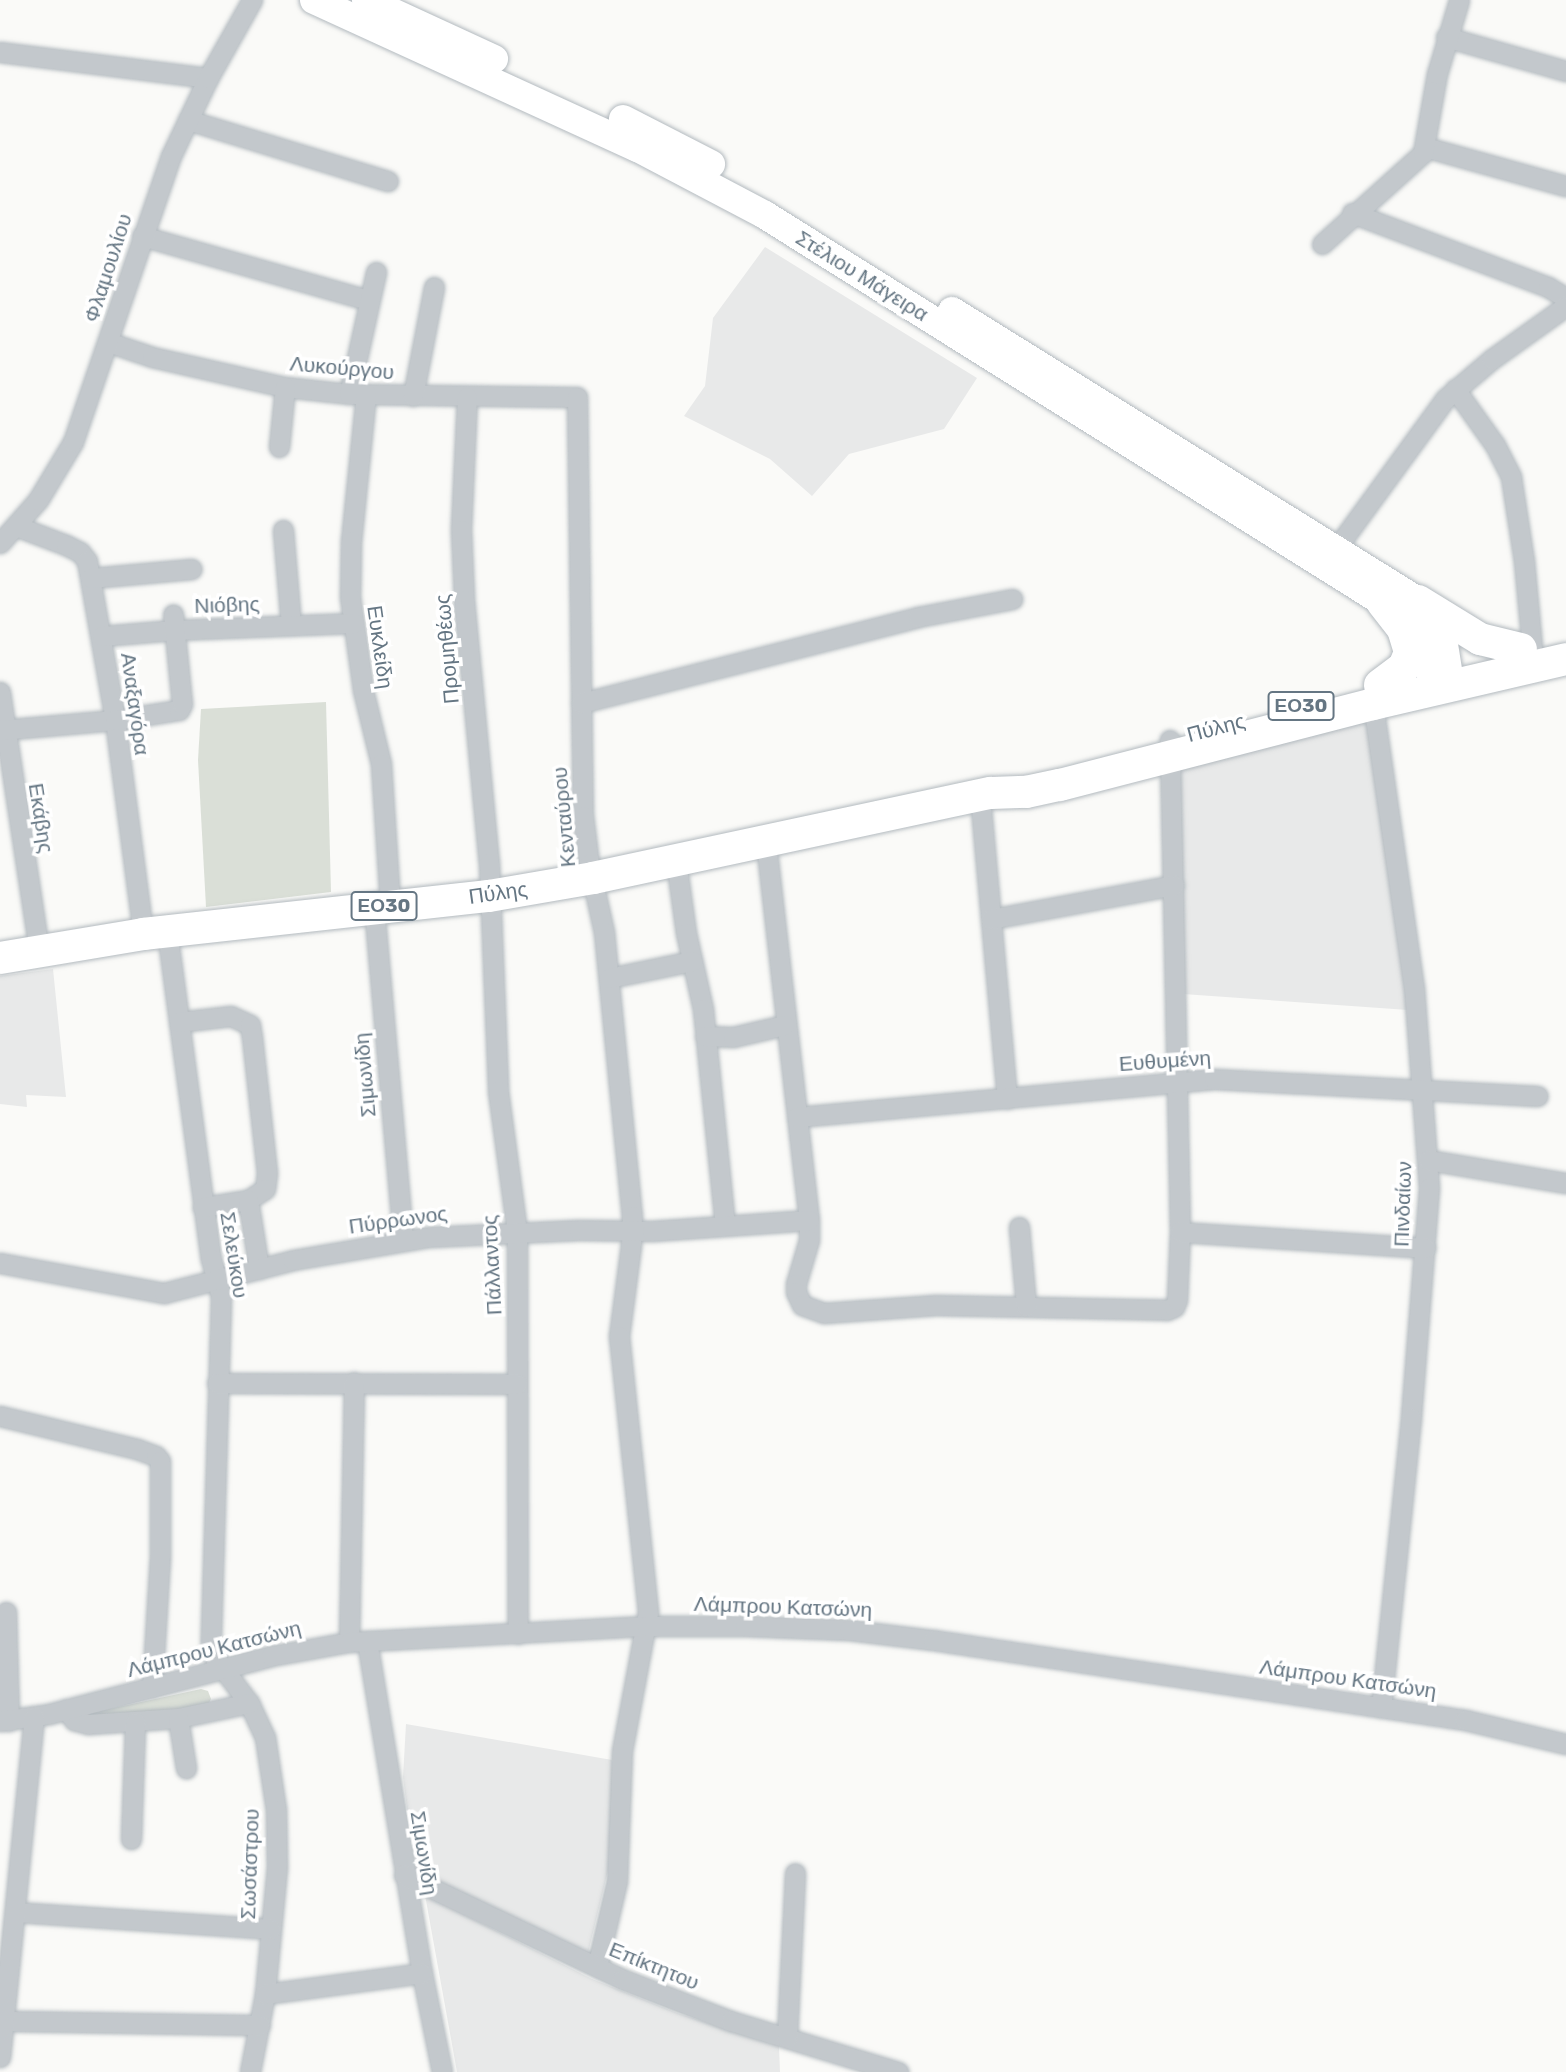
<!DOCTYPE html>
<html>
<head>
<meta charset="utf-8">
<style>
	body { margin:0 }
	#map { position:relative; width:1566px; height:2072px; overflow:hidden; background:#fafaf8; font-family:Rubik,sans-serif }
	div>[style] { position:absolute }
	.built>* { inset:0; background:#e8e9e9 }
	.green>* { inset:0; background:#dadfd7 }
	.roads { filter:drop-shadow(0 0 2px #b3babf) drop-shadow(0 0 2px #b3babf) }
	.minor>* { height:19px; margin:-9.5px; padding:0 9.5px; transform-origin:9.5px; border-radius:9.5px; background:#c3c8cc }
	.secondary>* { height:28px; margin:-14px; padding:0 14px; transform-origin:14px; border-radius:14px; background:#fff }
	.primary>* { height:32px; margin:-16px; padding:0 16px; transform-origin:16px; border-radius:16px; background:#fff }
	span { translate:-50% -50%; white-space:nowrap; text-align:center; line-height:1.15; -webkit-text-stroke:7px #fff; paint-order:stroke }
	.shield-label span { padding:2px 5px; background:#fff; border:2px solid; border-radius:5px; -webkit-text-stroke-width:0 }
	.shield-label { font-size:19px; color:#657683; font-weight:700 }
	.street-label { font-size:21px; color:#657683 }
</style>
</head>
<body>
<div id="map">
	<div class="built">
		<div style="clip-path:polygon(765px 247px,977px 378px,944px 429px,849px 454px,812px 496px,770px 459px,684px 416px,705px 386px,713px 318px)"></div>
		<div style="clip-path:polygon(1367px 719px,1408px 1010px,1183px 994px,1178px 765px)"></div>
		<div style="clip-path:polygon(53px 969px,66px 1097px,26px 1095px,27px 1107px,0 1104px,0 976px)"></div>
		<div style="clip-path:polygon(406px 1724px,612px 1760px,613px 1850px,588px 1953px,415px 1871px,403px 1777px)"></div>
		<div style="clip-path:polygon(425px 1895px,592px 1979px,677px 2013px,779px 2046px,780px 2072px,457px 2072px)"></div>
	</div>
	<div class="green">
		<div style="clip-path:polygon(326px 702px,331px 892px,206px 907px,198px 760px,201px 709px)"></div>
		<div style="clip-path:polygon(201px 1689px,208px 1691px,211px 1699px,207px 1707px,92px 1716px,86px 1714px)"></div>
	</div>
	<div class="roads">
		<div class="minor">
			<div style="left:1446px;top:37px;width:125px;rotate:15.8deg"></div>
			<div style="left:0;top:52px;width:210px;rotate:7.1deg"></div>
			<div style="left:188px;top:120px;width:209px;rotate:17deg"></div>
			<div style="left:1425px;top:147px;width:146px;rotate:15.5deg"></div>
			<div style="left:1352px;top:213px;width:210px;rotate:20.7deg"></div>
			<div style="left:1548px;top:287px;width:21px;rotate:31deg"></div>
			<div style="left:142px;top:236px;width:235px;rotate:15.8deg"></div>
			<div style="left:1322px;top:244px;width:136px;rotate:-42deg"></div>
			<div style="left:1423px;top:153px;width:80px;rotate:-80deg"></div>
			<div style="left:1437px;top:74px;width:77px;rotate:-73.4deg"></div>
			<div style="left:108px;top:342px;width:46px;rotate:18.8deg"></div>
			<div style="left:152px;top:357px;width:136px;rotate:12.7deg"></div>
			<div style="left:285px;top:387px;width:64px;rotate:6.2deg"></div>
			<div style="left:349px;top:394px;width:228px;rotate:0.8deg"></div>
			<div style="left:577px;top:397px;width:419px;rotate:89.2deg"></div>
			<div style="left:583px;top:816px;width:48px;rotate:82.9deg"></div>
			<div style="left:589px;top:864px;width:70px;rotate:77.6deg"></div>
			<div style="left:604px;top:932px;width:285px;rotate:84.4deg"></div>
			<div style="left:632px;top:1216px;width:29px;rotate:92deg"></div>
			<div style="left:631px;top:1245px;width:92px;rotate:97.5deg"></div>
			<div style="left:619px;top:1336px;width:278px;rotate:84deg"></div>
			<div style="left:648px;top:1612px;width:141px;rotate:100.6deg"></div>
			<div style="left:622px;top:1751px;width:130px;rotate:92.2deg"></div>
			<div style="left:617px;top:1881px;width:88px;rotate:103.1deg"></div>
			<div style="left:1455px;top:389px;width:69px;rotate:54.5deg"></div>
			<div style="left:1495px;top:445px;width:36px;rotate:63deg"></div>
			<div style="left:1511px;top:477px;width:85px;rotate:81.2deg"></div>
			<div style="left:1524px;top:561px;width:86px;rotate:84.7deg"></div>
			<div style="left:349px;top:394px;width:125px;rotate:-77.5deg"></div>
			<div style="left:366px;top:394px;width:148px;rotate:95.8deg"></div>
			<div style="left:351px;top:541px;width:56px;rotate:91deg"></div>
			<div style="left:350px;top:597px;width:94px;rotate:82deg"></div>
			<div style="left:363px;top:690px;width:76px;rotate:76.3deg"></div>
			<div style="left:381px;top:764px;width:141px;rotate:86.3deg"></div>
			<div style="left:413px;top:396px;width:111px;rotate:-79.1deg"></div>
			<div style="left:467px;top:397px;width:133px;rotate:92.6deg"></div>
			<div style="left:461px;top:530px;width:70px;rotate:87.5deg"></div>
			<div style="left:464px;top:600px;width:264px;rotate:84.6deg"></div>
			<div style="left:489px;top:863px;width:228px;rotate:87.7deg"></div>
			<div style="left:498px;top:1091px;width:142px;rotate:82.3deg"></div>
			<div style="left:517px;top:1232px;width:402px;rotate:89.9deg"></div>
			<div style="left:279px;top:447px;width:60px;rotate:-84.3deg"></div>
			<div style="left:16px;top:526px;width:53px;rotate:20.8deg"></div>
			<div style="left:66px;top:545px;width:16px;rotate:27deg"></div>
			<div style="left:80px;top:552px;width:11px;rotate:52deg"></div>
			<div style="left:87px;top:561px;width:161px;rotate:80deg"></div>
			<div style="left:115px;top:720px;width:216px;rotate:82.5deg"></div>
			<div style="left:283px;top:530px;width:95px;rotate:85.2deg"></div>
			<div style="left:0;top:543px;width:57px;rotate:-48.5deg"></div>
			<div style="left:38px;top:500px;width:68px;rotate:-58.9deg"></div>
			<div style="left:73px;top:442px;width:302px;rotate:-71.1deg"></div>
			<div style="left:171px;top:156px;width:86px;rotate:-64.6deg"></div>
			<div style="left:208px;top:78px;width:90px;rotate:-60.6deg"></div>
			<div style="left:1335px;top:550px;width:187px;rotate:-53.9deg"></div>
			<div style="left:1445px;top:399px;width:62px;rotate:-40.4deg"></div>
			<div style="left:1492px;top:359px;width:91px;rotate:-35.6deg"></div>
			<div style="left:91px;top:578px;width:101px;rotate:-5.1deg"></div>
			<div style="left:102px;top:636px;width:72px;rotate:-4.8deg"></div>
			<div style="left:174px;top:630px;width:180px;rotate:-2.2deg"></div>
			<div style="left:0;top:692px;width:262px;rotate:81.4deg"></div>
			<div style="left:581px;top:703px;width:348px;rotate:-14.3deg"></div>
			<div style="left:918px;top:617px;width:96px;rotate:-10.8deg"></div>
			<div style="left:1373px;top:704px;width:287px;rotate:81.8deg"></div>
			<div style="left:1414px;top:988px;width:201px;rotate:85.7deg"></div>
			<div style="left:1429px;top:1188px;width:231px;rotate:94.5deg"></div>
			<div style="left:1411px;top:1418px;width:291px;rotate:95.9deg"></div>
			<div style="left:0;top:730px;width:115px;rotate:-5deg"></div>
			<div style="left:115px;top:720px;width:65px;rotate:-8.9deg"></div>
			<div style="left:179px;top:710px;width:7px;rotate:-63deg"></div>
			<div style="left:182px;top:704px;width:90px;rotate:-95.7deg"></div>
			<div style="left:980px;top:796px;width:304px;rotate:84.9deg"></div>
			<div style="left:766px;top:843px;width:379px;rotate:83.5deg"></div>
			<div style="left:809px;top:1220px;width:20px;rotate:90deg"></div>
			<div style="left:809px;top:1240px;width:46px;rotate:106.5deg"></div>
			<div style="left:796px;top:1284px;width:8px;rotate:90deg"></div>
			<div style="left:796px;top:1292px;width:14px;rotate:65deg"></div>
			<div style="left:802px;top:1305px;width:23px;rotate:20deg"></div>
			<div style="left:824px;top:1313px;width:112px;rotate:-4.1deg"></div>
			<div style="left:936px;top:1305px;width:231px;rotate:1.2deg"></div>
			<div style="left:1167px;top:1310px;width:8px;rotate:-23deg"></div>
			<div style="left:1174px;top:1307px;width:8px;rotate:-67deg"></div>
			<div style="left:1177px;top:1300px;width:68px;rotate:-87.5deg"></div>
			<div style="left:1180px;top:1232px;width:492px;rotate:-91.2deg"></div>
			<div style="left:676px;top:861px;width:73px;rotate:82.1deg"></div>
			<div style="left:686px;top:933px;width:78px;rotate:77.4deg"></div>
			<div style="left:703px;top:1009px;width:218px;rotate:84.2deg"></div>
			<div style="left:374px;top:907px;width:334px;rotate:85deg"></div>
			<div style="left:991px;top:919px;width:186px;rotate:-10.5deg"></div>
			<div style="left:167px;top:931px;width:331px;rotate:82.4deg"></div>
			<div style="left:211px;top:1259px;width:39px;rotate:75deg"></div>
			<div style="left:221px;top:1297px;width:345px;rotate:91.7deg"></div>
			<div style="left:211px;top:1642px;width:16px;rotate:76deg"></div>
			<div style="left:215px;top:1658px;width:56px;rotate:52.9deg"></div>
			<div style="left:249px;top:1703px;width:38px;rotate:65deg"></div>
			<div style="left:265px;top:1737px;width:74px;rotate:81.4deg"></div>
			<div style="left:276px;top:1810px;width:57px;rotate:89deg"></div>
			<div style="left:277px;top:1867px;width:128px;rotate:95.4deg"></div>
			<div style="left:265px;top:1994px;width:79px;rotate:100.9deg"></div>
			<div style="left:609px;top:978px;width:85px;rotate:-11.6deg"></div>
			<div style="left:179px;top:1022px;width:52px;rotate:-6.6deg"></div>
			<div style="left:231px;top:1016px;width:21px;rotate:25deg"></div>
			<div style="left:250px;top:1025px;width:12px;rotate:81deg"></div>
			<div style="left:252px;top:1037px;width:137px;rotate:83.7deg"></div>
			<div style="left:267px;top:1173px;width:16px;rotate:97deg"></div>
			<div style="left:265px;top:1189px;width:20px;rotate:147deg"></div>
			<div style="left:248px;top:1200px;width:46px;rotate:171.2deg"></div>
			<div style="left:705px;top:1036px;width:28px;rotate:2deg"></div>
			<div style="left:733px;top:1037px;width:53px;rotate:-13deg"></div>
			<div style="left:797px;top:1117px;width:419px;rotate:-5.2deg"></div>
			<div style="left:1214px;top:1079px;width:324px;rotate:3deg"></div>
			<div style="left:1428px;top:1160px;width:140px;rotate:9.5deg"></div>
			<div style="left:248px;top:1200px;width:70px;rotate:80.9deg"></div>
			<div style="left:1019px;top:1227px;width:79px;rotate:84.9deg"></div>
			<div style="left:1180px;top:1232px;width:246px;rotate:3.7deg"></div>
			<div style="left:0;top:1263px;width:167px;rotate:10.4deg"></div>
			<div style="left:164px;top:1293px;width:133px;rotate:-14.3deg"></div>
			<div style="left:293px;top:1260px;width:138px;rotate:-9.6deg"></div>
			<div style="left:429px;top:1237px;width:150px;rotate:-2.7deg"></div>
			<div style="left:579px;top:1230px;width:73px;rotate:0.8deg"></div>
			<div style="left:652px;top:1231px;width:157px;rotate:-4deg"></div>
			<div style="left:217px;top:1383px;width:300px;rotate:0.2deg"></div>
			<div style="left:0;top:1416px;width:141px;rotate:13.5deg"></div>
			<div style="left:137px;top:1449px;width:20px;rotate:20deg"></div>
			<div style="left:156px;top:1456px;width:6px;rotate:51deg"></div>
			<div style="left:160px;top:1461px;width:96px;rotate:90deg"></div>
			<div style="left:160px;top:1557px;width:131px;rotate:93.5deg"></div>
			<div style="left:6px;top:1612px;width:109px;rotate:88.4deg"></div>
			<div style="left:367px;top:1641px;width:337px;rotate:80.6deg"></div>
			<div style="left:422px;top:1973px;width:101px;rotate:78.6deg"></div>
			<div style="left:349px;top:1642px;width:260px;rotate:-88.9deg"></div>
			<div style="left:66px;top:1709px;width:14px;rotate:54deg"></div>
			<div style="left:74px;top:1720px;width:15px;rotate:16deg"></div>
			<div style="left:88px;top:1724px;width:90px;rotate:-3.8deg"></div>
			<div style="left:178px;top:1718px;width:73px;rotate:-11.9deg"></div>
			<div style="left:178px;top:1718px;width:51px;rotate:80.9deg"></div>
			<div style="left:0;top:1721px;width:49px;rotate:-8.1deg"></div>
			<div style="left:49px;top:1714px;width:229px;rotate:-14.6deg"></div>
			<div style="left:271px;top:1656px;width:79px;rotate:-10.2deg"></div>
			<div style="left:349px;top:1642px;width:298px;rotate:-3.1deg"></div>
			<div style="left:647px;top:1626px;width:98px"></div>
			<div style="left:745px;top:1626px;width:104px;rotate:2.2deg"></div>
			<div style="left:849px;top:1630px;width:85px;rotate:6.8deg"></div>
			<div style="left:933px;top:1640px;width:538px;rotate:8.55deg"></div>
			<div style="left:1465px;top:1720px;width:104px;rotate:13.4deg"></div>
			<div style="left:131px;top:1839px;width:117px;rotate:-88deg"></div>
			<div style="left:404px;top:1875px;width:242px;rotate:25.5deg"></div>
			<div style="left:622px;top:1979px;width:117px;rotate:21.1deg"></div>
			<div style="left:731px;top:2021px;width:175px;rotate:17deg"></div>
			<div style="left:15px;top:1912px;width:256px;rotate:3.8deg"></div>
			<div style="left:265px;top:1994px;width:158px;rotate:-7.6deg"></div>
			<div style="left:4px;top:2021px;width:256px;rotate:0.9deg"></div>
			<div style="left:787px;top:2037px;width:164px;rotate:-87.2deg"></div>
			<div style="left:0;top:2057px;width:342px;rotate:-84.3deg"></div>
		</div>
		<div class="secondary">
			<div style="left:314px;top:0;width:356px;rotate:24.6deg"></div>
			<div style="left:638px;top:148px;width:144px;rotate:27.8deg"></div>
			<div style="left:765px;top:215px;width:755px;rotate:32.07deg"></div>
			<div style="left:1405px;top:616px;width:32px;rotate:54deg"></div>
			<div style="left:1424px;top:642px;width:49px;rotate:78.2deg"></div>
			<div style="left:366px;top:0;width:141px;rotate:24.7deg"></div>
			<div style="left:623px;top:119px;width:99px;rotate:27.1deg"></div>
			<div style="left:952px;top:311px;width:549px;rotate:31.89deg"></div>
			<div style="left:1418px;top:601px;width:39px;rotate:52deg"></div>
			<div style="left:1442px;top:632px;width:51px;rotate:80.9deg"></div>
		</div>
		<div class="primary">
			<div style="left:1418px;top:601px;width:73px;rotate:31.5deg"></div>
			<div style="left:1480px;top:639px;width:42px;rotate:13.7deg"></div>
			<div style="left:1380px;top:685px;width:30px;rotate:-37deg"></div>
			<div style="left:1404px;top:667px;width:16px;rotate:-68deg"></div>
			<div style="left:1410px;top:652px;width:24px;rotate:-107deg"></div>
			<div style="left:1403px;top:629px;width:33px;rotate:-128deg"></div>
			<div style="left:0;top:958px;width:145px;rotate:-9.5deg"></div>
			<div style="left:143px;top:934px;width:348px;rotate:-6.3deg"></div>
			<div style="left:489px;top:896px;width:106px;rotate:-9.8deg"></div>
			<div style="left:593px;top:878px;width:407px;rotate:-12.1deg"></div>
			<div style="left:991px;top:793px;width:35px;rotate:-2deg"></div>
			<div style="left:1026px;top:792px;width:35px;rotate:-12deg"></div>
			<div style="left:1060px;top:785px;width:323px;rotate:-14.5deg"></div>
			<div style="left:1373px;top:704px;width:198px;rotate:-13.1deg"></div>
		</div>
	</div>
	<div class="shield-label">
		<span style="left:1301px;top:706px">ΕΟ30</span>
		<span style="left:384px;top:906px">ΕΟ30</span>
	</div>
	<div class="street-label">
		<span style="left:108px;top:268px;rotate:-72deg">Φλαμουλίου</span>
		<span style="left:862px;top:276px;rotate:32deg">Στέλιου Μάγειρα</span>
		<span style="left:342px;top:368px;rotate:5deg">Λυκούργου</span>
		<span style="left:227px;top:605px;rotate:-2deg">Νιόβης</span>
		<span style="left:380px;top:647px;rotate:82deg">Ευκλείδη</span>
		<span style="left:447px;top:649px;rotate:-95deg">Προμηθέως</span>
		<span style="left:135px;top:704px;rotate:82deg">Αναξαγόρα</span>
		<span style="left:1216px;top:728px;rotate:-15deg">Πύλης</span>
		<span style="left:564px;top:817px;rotate:-95deg">Κενταύρου</span>
		<span style="left:41px;top:818px;rotate:81deg">Εκάβης</span>
		<span style="left:498px;top:893px;rotate:-8deg">Πύλης</span>
		<span style="left:1165px;top:1061px;rotate:-4deg">Ευθυμένη</span>
		<span style="left:365px;top:1075px;rotate:-95deg">Σιμωνίδη</span>
		<span style="left:1403px;top:1204px;rotate:-88deg">Πινδαίων</span>
		<span style="left:398px;top:1220px;rotate:-8deg">Πύρρωνος</span>
		<span style="left:234px;top:1255px;rotate:81deg">Σελεύκου</span>
		<span style="left:492px;top:1265px;rotate:-93deg">Πάλλαντος</span>
		<span style="left:783px;top:1607px;rotate:2deg">Λάμπρου Κατσώνη</span>
		<span style="left:214px;top:1649px;rotate:-14deg">Λάμπρου Κατσώνη</span>
		<span style="left:1348px;top:1679px;rotate:8deg">Λάμπρου Κατσώνη</span>
		<span style="left:424px;top:1853px;rotate:81deg">Σιμωνίδη</span>
		<span style="left:250px;top:1864px;rotate:-88deg">Σωσάστρου</span>
		<span style="left:654px;top:1966px;rotate:22deg">Επίκτητου</span>
	</div>
</div>
</body>
</html>
